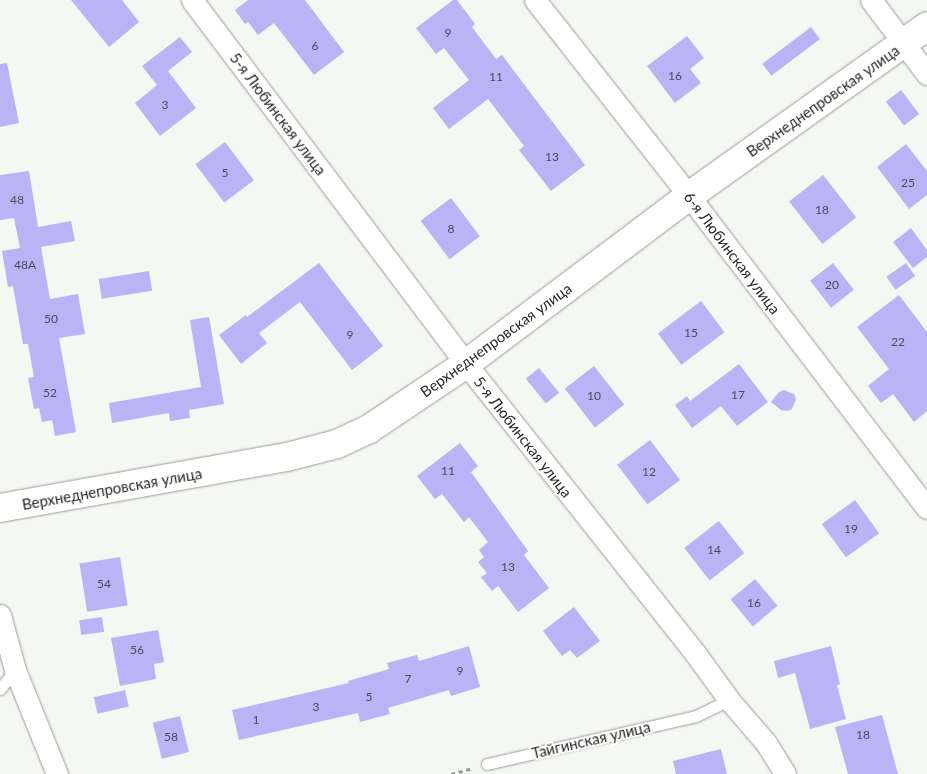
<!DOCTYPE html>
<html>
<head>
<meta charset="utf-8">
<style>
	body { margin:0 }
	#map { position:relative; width:927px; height:774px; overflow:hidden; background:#f4f7f2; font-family:Lato,sans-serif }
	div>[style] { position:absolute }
	.building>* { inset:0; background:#bbb3f5; transform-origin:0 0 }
	.path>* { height:3px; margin-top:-1.5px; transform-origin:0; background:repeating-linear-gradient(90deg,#999b98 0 4px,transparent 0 8px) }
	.roads { filter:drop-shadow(0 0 1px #999c97) drop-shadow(0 0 1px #999c97) }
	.service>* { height:11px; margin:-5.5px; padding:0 5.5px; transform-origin:5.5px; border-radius:5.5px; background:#fff }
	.minor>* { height:21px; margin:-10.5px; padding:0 10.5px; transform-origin:10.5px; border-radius:10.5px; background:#fff }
	.tertiary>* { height:28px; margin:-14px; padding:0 14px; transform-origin:14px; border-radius:14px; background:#fff }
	span { translate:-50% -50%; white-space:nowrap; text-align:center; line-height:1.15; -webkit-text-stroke:4px #fff; paint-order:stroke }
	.number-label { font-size:12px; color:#4c4b5a }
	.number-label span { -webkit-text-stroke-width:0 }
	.street-label { font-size:15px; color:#272826 }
</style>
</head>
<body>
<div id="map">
	<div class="building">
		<div style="clip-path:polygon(71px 0,122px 0,139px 22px,109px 47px)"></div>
		<div style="clip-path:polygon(248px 0,305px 0,344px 52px,314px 75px,274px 23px,258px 35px,248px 22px,245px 24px,235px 10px)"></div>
		<div style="clip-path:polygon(453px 0,457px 0,475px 24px,472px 27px,496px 59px,502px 55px,585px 165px,551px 191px,519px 150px,524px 146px,488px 99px,449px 129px,433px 108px,469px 80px,444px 48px,436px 54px,416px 28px)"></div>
		<div style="left:811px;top:27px;width:15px;height:61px;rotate:53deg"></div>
		<div style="clip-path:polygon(687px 36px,704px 58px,690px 69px,701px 83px,675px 103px,647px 66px)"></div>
		<div style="clip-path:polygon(180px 37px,192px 52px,168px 71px,196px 108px,160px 136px,135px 103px,157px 85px,142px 66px)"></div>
		<div style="clip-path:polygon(7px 63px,19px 123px,0 127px,0 64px)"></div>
		<div style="left:901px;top:90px;width:30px;height:19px;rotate:53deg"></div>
		<div style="left:225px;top:142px;width:48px;height:37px;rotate:53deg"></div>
		<div style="clip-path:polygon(906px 144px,927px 171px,927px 195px,909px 209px,877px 167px)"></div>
		<div style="clip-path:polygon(29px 171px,38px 227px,71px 221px,75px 241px,41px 247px,50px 299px,78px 294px,85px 334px,59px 338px,76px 432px,55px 436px,52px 420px,42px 422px,39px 408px,34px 409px,28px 378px,34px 377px,28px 344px,23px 344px,13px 286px,8px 287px,2px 251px,20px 248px,14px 218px,0 220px,0 175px)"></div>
		<div style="left:823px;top:175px;width:54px;height:43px;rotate:52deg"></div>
		<div style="left:451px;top:198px;width:48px;height:38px;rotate:53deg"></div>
		<div style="clip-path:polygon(911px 228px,927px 250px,927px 257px,913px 268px,893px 242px)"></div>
		<div style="clip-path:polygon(319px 263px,383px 346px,352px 370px,300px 302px,259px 333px,267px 343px,241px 364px,219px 335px,246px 315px,247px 317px)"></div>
		<div style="left:833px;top:263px;width:34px;height:29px;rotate:52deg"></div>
		<div style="left:906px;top:263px;width:16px;height:24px;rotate:55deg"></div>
		<div style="left:149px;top:271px;width:20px;height:51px;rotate:81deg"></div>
		<div style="clip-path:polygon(899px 295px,927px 332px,927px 411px,914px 422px,893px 394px,881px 403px,868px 386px,889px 369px,857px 327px)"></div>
		<div style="left:701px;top:301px;width:39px;height:54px;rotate:53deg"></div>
		<div style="clip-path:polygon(209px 317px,224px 404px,189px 410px,190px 418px,170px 421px,169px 413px,112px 423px,109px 403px,201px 387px,190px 320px)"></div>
		<div style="clip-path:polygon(739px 364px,768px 402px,737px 426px,721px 406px,692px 428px,675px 405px,687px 396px,690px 401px)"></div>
		<div style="left:594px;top:366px;width:49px;height:37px;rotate:52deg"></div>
		<div style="left:539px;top:368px;width:32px;height:17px;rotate:51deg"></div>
		<div style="clip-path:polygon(784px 390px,794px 394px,796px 399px,792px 409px,787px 411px,781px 410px,771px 402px,779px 392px)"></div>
		<div style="left:650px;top:440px;width:50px;height:41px;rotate:53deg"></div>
		<div style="clip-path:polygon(460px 443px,478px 466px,471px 472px,528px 551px,524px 555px,549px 588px,518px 612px,498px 586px,492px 591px,481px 577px,487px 573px,478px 562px,484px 557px,479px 550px,488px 542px,469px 517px,464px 522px,442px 494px,435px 499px,417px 476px)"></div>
		<div style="left:855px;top:500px;width:41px;height:41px;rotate:54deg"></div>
		<div style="left:719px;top:521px;width:41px;height:44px;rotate:52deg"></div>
		<div style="left:120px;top:557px;width:49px;height:41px;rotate:81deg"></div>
		<div style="left:755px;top:579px;width:35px;height:32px;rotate:50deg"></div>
		<div style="clip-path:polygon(574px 607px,600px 641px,577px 658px,570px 650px,562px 656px,543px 631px)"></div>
		<div style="left:102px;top:617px;width:15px;height:23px;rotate:82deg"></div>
		<div style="clip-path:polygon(158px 630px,164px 662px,154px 664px,156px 679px,120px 686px,111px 638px)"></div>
		<div style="clip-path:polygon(469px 646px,480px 687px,451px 696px,449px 690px,388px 708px,390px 714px,360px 722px,358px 713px,239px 740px,232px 710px,349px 683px,348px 681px,389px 669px,387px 663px,417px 655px,419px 661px)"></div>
		<div style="clip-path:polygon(831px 646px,840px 684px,837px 685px,846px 719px,810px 729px,795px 673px,778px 678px,774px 661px)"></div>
		<div style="left:125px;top:690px;width:17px;height:32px;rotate:77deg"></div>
		<div style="clip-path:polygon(882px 715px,898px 774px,848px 774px,835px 727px)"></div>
		<div style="left:180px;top:716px;width:37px;height:28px;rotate:76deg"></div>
		<div style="clip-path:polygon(721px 749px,727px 774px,676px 774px,673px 761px)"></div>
	</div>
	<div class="path">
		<div style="left:451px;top:774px;width:24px;rotate:-15deg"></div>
	</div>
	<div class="roads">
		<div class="service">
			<div style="left:0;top:689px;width:24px;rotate:-52deg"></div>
			<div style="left:487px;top:764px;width:214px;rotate:-12.9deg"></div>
			<div style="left:696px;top:716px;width:37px;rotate:-26deg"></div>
		</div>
		<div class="minor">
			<div style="left:192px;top:0;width:456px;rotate:53deg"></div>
			<div style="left:466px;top:364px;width:369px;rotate:51.6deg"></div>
			<div style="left:695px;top:653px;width:58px;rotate:54.1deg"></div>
			<div style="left:729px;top:700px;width:57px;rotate:49.3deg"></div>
			<div style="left:766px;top:743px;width:36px;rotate:58deg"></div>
			<div style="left:535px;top:0;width:249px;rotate:51.8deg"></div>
			<div style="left:689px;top:196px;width:392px;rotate:52.7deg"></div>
			<div style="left:871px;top:0;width:93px;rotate:52.9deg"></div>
			<div style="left:0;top:615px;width:57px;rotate:74.7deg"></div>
			<div style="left:15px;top:670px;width:112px;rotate:68deg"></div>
		</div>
		<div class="tertiary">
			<div style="left:0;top:508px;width:291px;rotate:-10.1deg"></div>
			<div style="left:287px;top:457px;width:52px;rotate:-14.6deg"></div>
			<div style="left:337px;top:444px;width:35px;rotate:-25deg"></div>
			<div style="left:369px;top:429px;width:117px;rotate:-33.8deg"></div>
			<div style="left:466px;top:364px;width:279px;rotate:-37deg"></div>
			<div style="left:689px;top:196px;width:292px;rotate:-35.5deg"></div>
		</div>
	</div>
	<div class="number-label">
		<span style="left:448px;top:33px">9</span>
		<span style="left:315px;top:46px">6</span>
		<span style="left:675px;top:76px">16</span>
		<span style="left:496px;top:77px">11</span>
		<span style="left:165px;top:105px">3</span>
		<span style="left:552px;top:157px">13</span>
		<span style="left:225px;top:173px">5</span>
		<span style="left:908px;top:183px">25</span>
		<span style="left:17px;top:200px">48</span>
		<span style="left:822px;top:210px">18</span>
		<span style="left:451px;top:229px">8</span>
		<span style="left:25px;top:265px">48А</span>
		<span style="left:832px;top:285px">20</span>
		<span style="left:51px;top:319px">50</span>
		<span style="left:691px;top:333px">15</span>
		<span style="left:350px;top:335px">9</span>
		<span style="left:898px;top:342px">22</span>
		<span style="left:50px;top:393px">52</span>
		<span style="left:738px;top:395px">17</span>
		<span style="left:594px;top:396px">10</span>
		<span style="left:448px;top:471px">11</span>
		<span style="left:649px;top:472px">12</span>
		<span style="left:851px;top:529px">19</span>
		<span style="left:714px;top:550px">14</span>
		<span style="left:508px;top:567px">13</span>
		<span style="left:104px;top:584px">54</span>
		<span style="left:754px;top:603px">16</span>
		<span style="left:137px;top:650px">56</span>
		<span style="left:460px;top:671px">9</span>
		<span style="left:408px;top:679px">7</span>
		<span style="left:369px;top:697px">5</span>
		<span style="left:316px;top:707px">3</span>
		<span style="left:256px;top:720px">1</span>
		<span style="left:863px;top:735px">18</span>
		<span style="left:171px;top:737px">58</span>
	</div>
	<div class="street-label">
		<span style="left:823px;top:101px;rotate:-35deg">Верхнеднепровская улица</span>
		<span style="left:278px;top:114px;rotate:53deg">5-я Любинская улица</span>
		<span style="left:732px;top:253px;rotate:53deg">6-я Любинская улица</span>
		<span style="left:496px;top:340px;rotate:-36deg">Верхнеднепровская улица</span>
		<span style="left:523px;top:437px;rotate:52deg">5-я Любинская улица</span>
		<span style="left:112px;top:489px;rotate:-10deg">Верхнеднепровская улица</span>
		<span style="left:591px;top:740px;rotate:-13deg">Тайгинская улица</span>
	</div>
</div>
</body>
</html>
